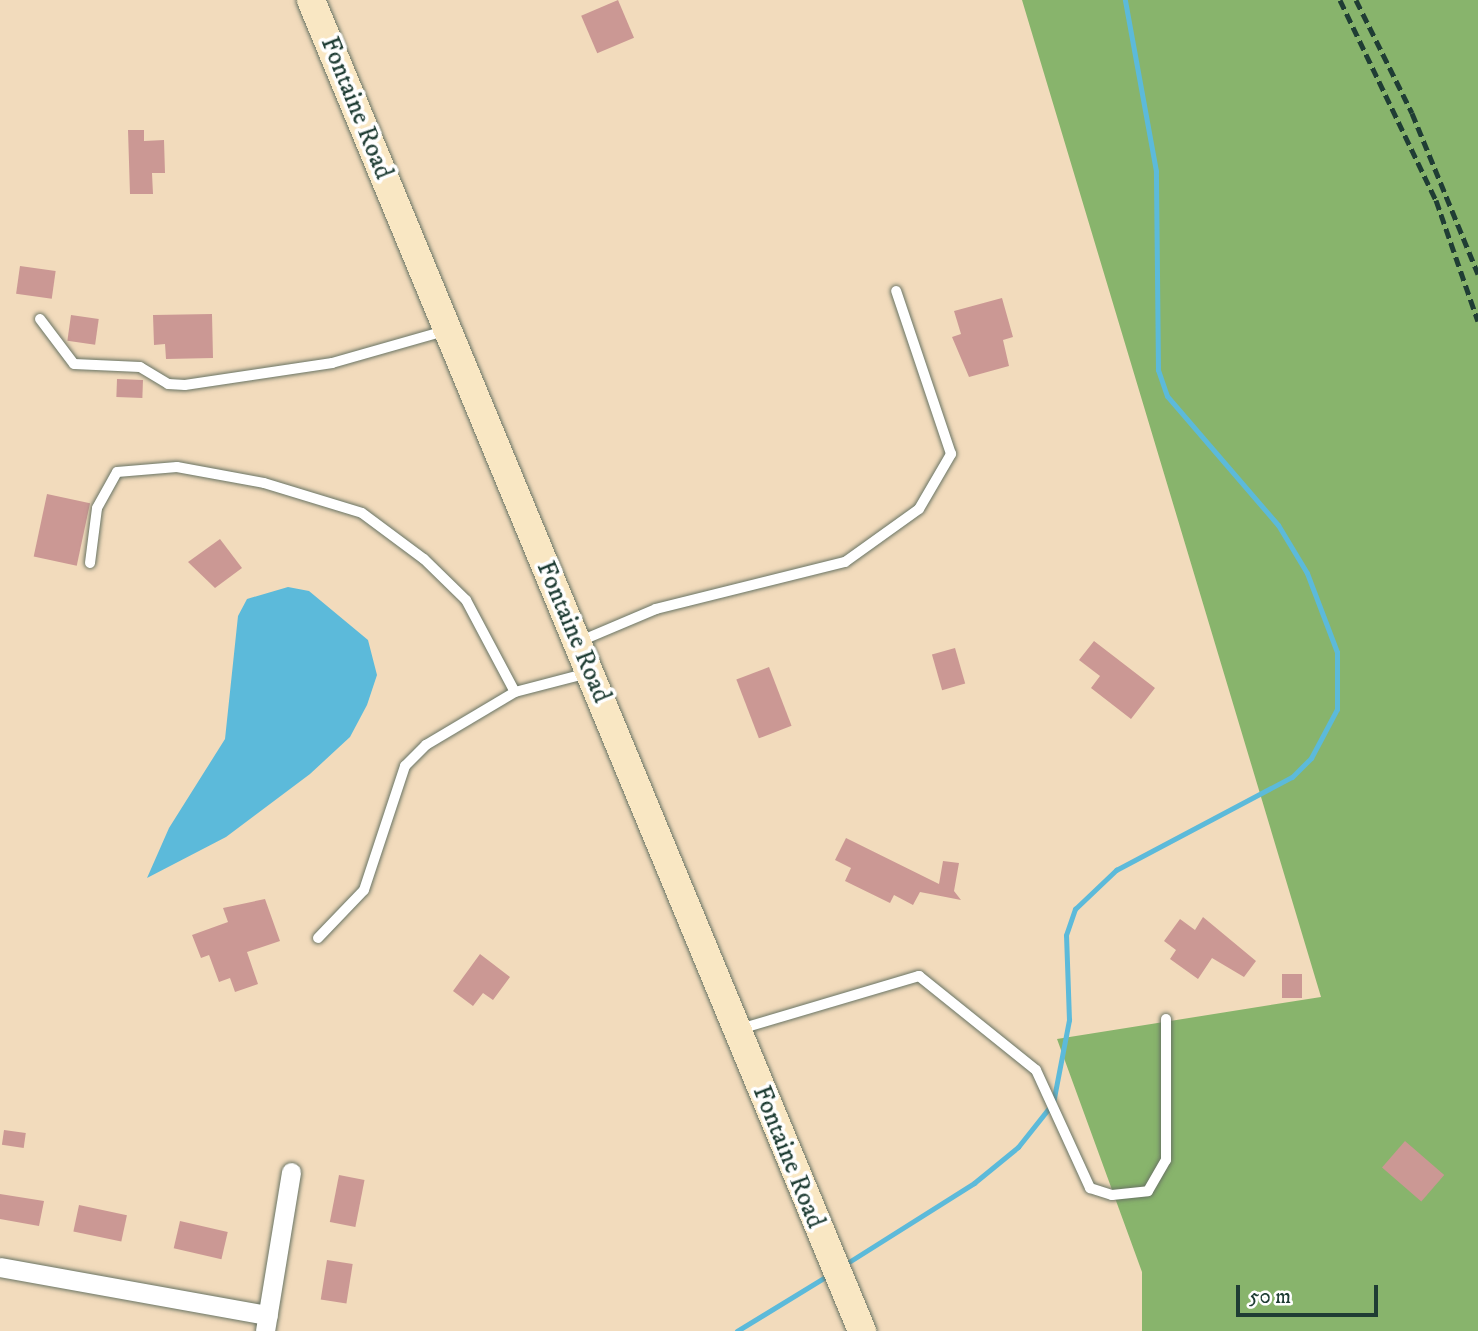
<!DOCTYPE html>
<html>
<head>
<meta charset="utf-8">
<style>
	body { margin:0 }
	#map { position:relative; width:1478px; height:1331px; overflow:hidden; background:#f2dbbc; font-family:"IM FELL DW Pica",serif }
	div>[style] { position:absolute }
	.forest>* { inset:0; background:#88b46c }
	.water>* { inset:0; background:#5cbada }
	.stream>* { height:5px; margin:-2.5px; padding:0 2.5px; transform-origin:2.5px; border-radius:2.5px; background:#5cbada }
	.building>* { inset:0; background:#cb9894; transform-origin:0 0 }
	.roads { filter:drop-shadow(0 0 2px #697464) drop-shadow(0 0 2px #697464) }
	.service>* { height:10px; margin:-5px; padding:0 5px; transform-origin:5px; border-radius:5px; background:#fff }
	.minor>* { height:19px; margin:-9.5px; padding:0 9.5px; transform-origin:9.5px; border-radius:9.5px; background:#fff }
	.secondary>* { height:28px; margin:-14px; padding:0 14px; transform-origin:14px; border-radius:14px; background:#f9e7c3 }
	.rail>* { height:5px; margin-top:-2.5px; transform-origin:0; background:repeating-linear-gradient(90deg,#1f3d34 0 10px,transparent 0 15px) }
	span { translate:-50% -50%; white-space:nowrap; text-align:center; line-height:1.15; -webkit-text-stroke:7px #fff; paint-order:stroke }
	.street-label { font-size:26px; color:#1f3d34 }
	.scale { position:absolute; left:1236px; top:1285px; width:142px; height:32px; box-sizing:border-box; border:4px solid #1f3d34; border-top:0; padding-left:9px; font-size:21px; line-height:24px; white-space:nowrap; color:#1f3d34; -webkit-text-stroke:5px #fff; paint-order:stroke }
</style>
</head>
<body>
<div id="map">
	<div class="forest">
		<div style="clip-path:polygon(1022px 0,1478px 0,1478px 1331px,1142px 1331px,1142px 1272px,1057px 1039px,1321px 997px)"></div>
	</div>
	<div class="water">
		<div style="clip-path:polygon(288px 587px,309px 591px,368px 640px,377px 675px,367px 705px,350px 737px,310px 774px,226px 837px,147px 878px,169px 828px,225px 739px,238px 616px,247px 599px)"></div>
	</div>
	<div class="stream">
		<div style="left:844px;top:1265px;width:154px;rotate:-32.2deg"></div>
		<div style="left:974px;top:1183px;width:57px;rotate:-39.3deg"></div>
		<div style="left:1018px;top:1147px;width:56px;rotate:-51.5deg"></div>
		<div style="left:1053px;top:1103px;width:85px;rotate:-79.1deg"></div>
		<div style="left:1069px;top:1020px;width:85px;rotate:-92deg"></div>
		<div style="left:1066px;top:935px;width:28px;rotate:-71deg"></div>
		<div style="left:1075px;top:909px;width:57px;rotate:-43.6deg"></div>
		<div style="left:1116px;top:870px;width:199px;rotate:-27.9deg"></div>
		<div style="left:1292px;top:777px;width:27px;rotate:-45deg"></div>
		<div style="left:1311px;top:758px;width:55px;rotate:-62deg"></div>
		<div style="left:1337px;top:709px;width:57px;rotate:-90deg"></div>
		<div style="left:1337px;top:652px;width:85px;rotate:-110.8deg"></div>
		<div style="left:1307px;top:573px;width:56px;rotate:-121.1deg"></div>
		<div style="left:1278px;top:525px;width:170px;rotate:-130.7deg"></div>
		<div style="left:1167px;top:396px;width:28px;rotate:-109deg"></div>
		<div style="left:1158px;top:370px;width:199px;rotate:-90.6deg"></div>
		<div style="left:1156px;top:171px;width:174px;rotate:-100.3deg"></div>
		<div style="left:737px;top:1331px;width:109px;rotate:-31.5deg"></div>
	</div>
	<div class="building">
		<div style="left:618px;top:0;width:41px;height:40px;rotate:67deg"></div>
		<div style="clip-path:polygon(128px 130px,144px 130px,144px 141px,164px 140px,165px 173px,152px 173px,153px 194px,130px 194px)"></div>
		<div style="left:20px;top:266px;width:36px;height:28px;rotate:8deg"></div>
		<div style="clip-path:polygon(1002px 298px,1013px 337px,1003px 340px,1009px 366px,969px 377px,952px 337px,961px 334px,954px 311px)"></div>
		<div style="clip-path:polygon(212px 314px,213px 358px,166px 359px,165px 344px,154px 345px,153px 315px)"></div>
		<div style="left:71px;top:315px;width:28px;height:26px;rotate:8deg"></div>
		<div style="left:117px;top:379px;width:26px;height:18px;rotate:2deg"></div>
		<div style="left:47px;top:494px;width:44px;height:64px;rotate:12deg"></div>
		<div style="clip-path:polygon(220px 539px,242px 568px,215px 588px,188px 562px)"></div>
		<div style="clip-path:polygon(1094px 641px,1155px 688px,1131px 719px,1091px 688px,1100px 676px,1079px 660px)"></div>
		<div style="left:955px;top:648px;width:37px;height:24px;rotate:74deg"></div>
		<div style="left:769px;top:667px;width:63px;height:35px;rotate:69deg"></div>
		<div style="clip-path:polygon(846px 838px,939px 884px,943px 861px,959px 863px,954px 891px,961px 900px,920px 892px,913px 905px,894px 895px,890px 903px,845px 881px,851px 868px,835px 860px)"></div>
		<div style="clip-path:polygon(265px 899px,280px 941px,247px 952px,258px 984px,235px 992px,230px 978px,219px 982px,209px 955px,201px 958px,192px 935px,228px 922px,223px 908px)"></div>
		<div style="clip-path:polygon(1203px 917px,1256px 961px,1244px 977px,1212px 958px,1198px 979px,1170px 959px,1176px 950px,1164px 941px,1180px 919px,1195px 930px)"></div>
		<div style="clip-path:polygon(480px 954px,510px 977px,493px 1000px,483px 993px,473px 1006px,453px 991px)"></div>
		<div style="left:1302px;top:974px;width:24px;height:20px;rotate:90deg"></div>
		<div style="left:4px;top:1130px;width:22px;height:15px;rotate:8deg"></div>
		<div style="left:1405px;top:1141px;width:52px;height:35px;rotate:41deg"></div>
		<div style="left:339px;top:1175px;width:26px;height:48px;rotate:11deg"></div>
		<div style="clip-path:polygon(0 1194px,44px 1201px,39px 1226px,0 1219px)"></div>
		<div style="left:79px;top:1205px;width:49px;height:27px;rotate:12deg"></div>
		<div style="left:180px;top:1221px;width:49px;height:28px;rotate:13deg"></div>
		<div style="left:327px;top:1260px;width:26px;height:40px;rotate:9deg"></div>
	</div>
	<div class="roads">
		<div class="service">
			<div style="left:40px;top:319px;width:56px;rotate:52.9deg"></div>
			<div style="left:74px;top:364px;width:66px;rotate:2.6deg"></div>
			<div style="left:140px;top:367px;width:33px;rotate:31deg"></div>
			<div style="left:168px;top:384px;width:17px;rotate:3deg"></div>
			<div style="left:185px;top:385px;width:149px;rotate:-8.5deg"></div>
			<div style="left:332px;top:363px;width:116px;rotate:-15.9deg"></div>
			<div style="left:90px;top:563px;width:55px;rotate:-82.7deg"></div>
			<div style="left:97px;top:508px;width:41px;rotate:-60.9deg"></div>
			<div style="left:117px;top:472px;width:60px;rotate:-4.8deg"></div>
			<div style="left:177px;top:467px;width:88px;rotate:10.4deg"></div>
			<div style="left:264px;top:483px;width:102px;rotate:17deg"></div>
			<div style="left:362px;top:513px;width:77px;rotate:36.6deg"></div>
			<div style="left:424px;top:559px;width:59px;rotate:44.3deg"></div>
			<div style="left:466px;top:600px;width:104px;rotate:62deg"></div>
			<div style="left:515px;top:692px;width:75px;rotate:-14.6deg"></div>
			<div style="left:578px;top:642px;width:85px;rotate:-22.9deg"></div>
			<div style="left:656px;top:609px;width:195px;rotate:-14deg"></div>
			<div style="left:845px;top:562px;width:91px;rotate:-35.6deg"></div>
			<div style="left:919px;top:509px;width:64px;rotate:-59.8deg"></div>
			<div style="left:951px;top:454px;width:172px;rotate:-108.6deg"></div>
			<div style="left:318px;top:938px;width:66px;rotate:-46.2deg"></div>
			<div style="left:364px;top:890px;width:131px;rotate:-71.7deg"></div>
			<div style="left:405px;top:766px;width:30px;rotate:-45deg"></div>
			<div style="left:426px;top:745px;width:104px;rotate:-30.8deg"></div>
			<div style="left:740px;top:1029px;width:187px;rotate:-16.5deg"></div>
			<div style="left:919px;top:976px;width:150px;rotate:38.8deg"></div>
			<div style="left:1036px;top:1070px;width:130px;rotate:65.4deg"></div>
			<div style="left:1090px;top:1188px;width:23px;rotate:18deg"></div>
			<div style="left:1112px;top:1195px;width:36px;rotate:-6deg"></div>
			<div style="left:1148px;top:1191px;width:36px;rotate:-60deg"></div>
			<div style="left:1166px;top:1160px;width:141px;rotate:-90deg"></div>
		</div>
		<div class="minor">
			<div style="left:0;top:1267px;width:272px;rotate:10.2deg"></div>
			<div style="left:265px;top:1331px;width:161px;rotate:-80.7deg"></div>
		</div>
		<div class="secondary">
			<div style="left:311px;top:0;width:1441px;rotate:67.51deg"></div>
		</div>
	</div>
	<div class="rail">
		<div style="left:1340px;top:0;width:222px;rotate:64.4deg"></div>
		<div style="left:1436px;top:200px;width:128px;rotate:70.9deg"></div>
		<div style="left:1356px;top:0;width:126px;rotate:63.6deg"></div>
		<div style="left:1412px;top:113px;width:174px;rotate:67.7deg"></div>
	</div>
	<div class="street-label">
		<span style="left:356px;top:108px;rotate:68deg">Fontaine Road</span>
		<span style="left:573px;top:632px;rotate:67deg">Fontaine Road</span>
		<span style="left:788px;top:1157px;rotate:68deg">Fontaine Road</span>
	</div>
	<div class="scale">50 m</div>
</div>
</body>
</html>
